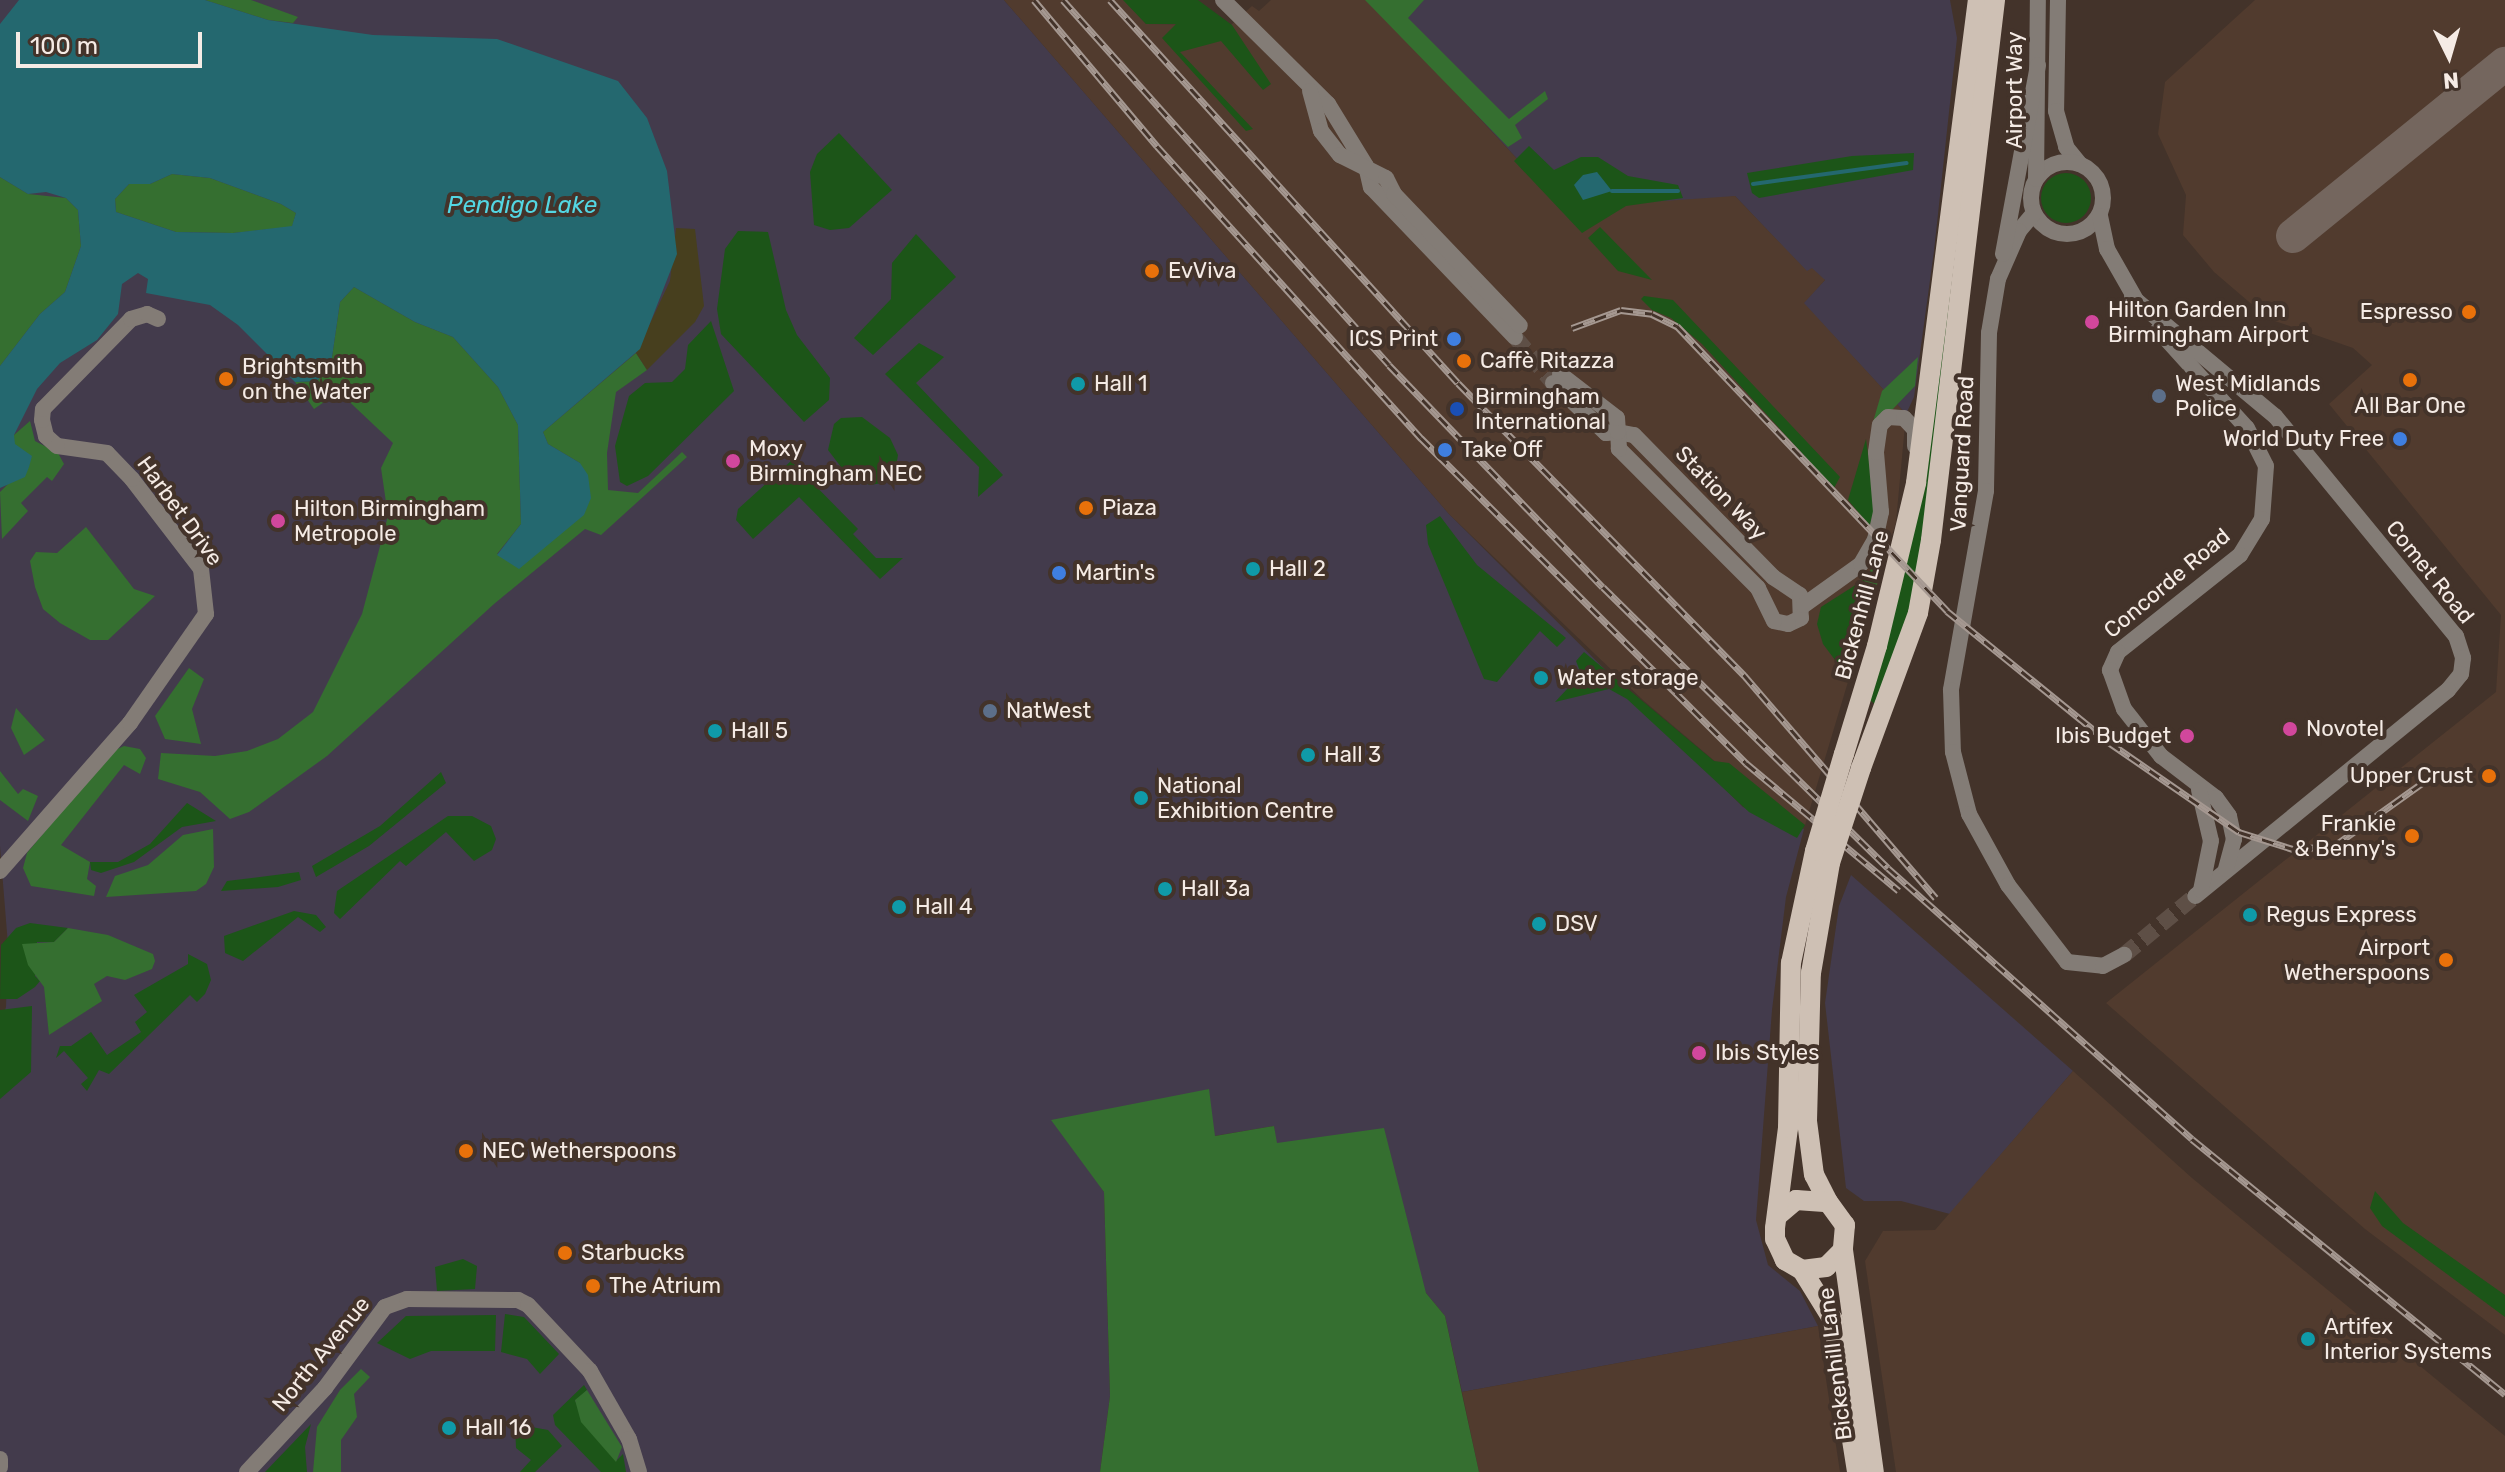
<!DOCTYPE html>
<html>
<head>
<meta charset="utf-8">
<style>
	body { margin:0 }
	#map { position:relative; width:2505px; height:1472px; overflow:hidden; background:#43332a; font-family:Rubik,sans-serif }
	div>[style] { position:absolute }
	.commercial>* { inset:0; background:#433b4c }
	.built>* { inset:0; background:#513b2e }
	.green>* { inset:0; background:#1c5518 }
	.round { border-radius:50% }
	.forest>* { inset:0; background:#356f30 }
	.sand>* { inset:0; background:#473f1e }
	.water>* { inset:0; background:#24686f }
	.stream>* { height:4px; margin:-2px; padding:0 2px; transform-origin:2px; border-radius:2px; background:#24686f }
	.taxiway>* { height:34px; margin:-17px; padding:0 17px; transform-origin:17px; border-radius:17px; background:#74665e }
	.minor-tunnel>* { height:16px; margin-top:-8px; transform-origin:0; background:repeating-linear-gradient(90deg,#5e4f46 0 16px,transparent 0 24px) }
	.minor>* { height:16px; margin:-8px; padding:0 8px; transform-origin:8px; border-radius:8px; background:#837c76 }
	.minor>.ring { margin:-8px; padding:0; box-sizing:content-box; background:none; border:16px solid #837c76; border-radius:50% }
	.major>* { height:20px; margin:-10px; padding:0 10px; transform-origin:10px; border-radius:10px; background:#cec0b4 }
	.rail>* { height:7px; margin-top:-3.5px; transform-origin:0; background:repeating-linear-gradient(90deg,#43332a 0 12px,#a59891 0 24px); box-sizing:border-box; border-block:2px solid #a59891 }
	.major-bridge>* { height:20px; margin:-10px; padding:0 10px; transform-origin:10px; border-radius:10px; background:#cec0b4 }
	.dots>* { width:22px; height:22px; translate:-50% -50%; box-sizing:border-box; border:4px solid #43332a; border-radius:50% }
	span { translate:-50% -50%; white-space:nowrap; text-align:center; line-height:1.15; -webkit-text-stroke:8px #43332a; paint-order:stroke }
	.street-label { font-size:22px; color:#f5ebe5 }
	.poi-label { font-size:22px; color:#f5ebe5 }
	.left { translate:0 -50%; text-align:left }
	.right { translate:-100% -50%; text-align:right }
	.water-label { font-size:24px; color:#53d6e3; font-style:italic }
	.north { position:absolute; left:2409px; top:16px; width:80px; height:80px; -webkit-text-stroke:6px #43332a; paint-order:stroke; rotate:175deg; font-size:22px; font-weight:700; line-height:32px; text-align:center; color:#f5ebe5 }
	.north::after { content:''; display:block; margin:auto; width:28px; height:36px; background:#f5ebe5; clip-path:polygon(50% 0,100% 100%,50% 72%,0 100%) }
	.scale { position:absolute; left:16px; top:32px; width:186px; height:36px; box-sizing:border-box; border:4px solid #f5ebe5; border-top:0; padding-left:10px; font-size:24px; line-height:28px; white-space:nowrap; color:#f5ebe5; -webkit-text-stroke:6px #43332a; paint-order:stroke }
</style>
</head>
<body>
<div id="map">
	<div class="commercial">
		<div style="clip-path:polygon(0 0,1004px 0,1449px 514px,1743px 807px,1804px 829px,1786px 897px,1772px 1010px,1756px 1220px,1768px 1265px,1800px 1291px,1818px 1326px,1462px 1392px,1445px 1316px,1426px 1293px,1276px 1143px,1274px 1126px,1214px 1136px,1208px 1089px,1093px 1175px,1104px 1192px,1110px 1396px,1100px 1472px,0 1472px,0 1026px,6px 1007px,8px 945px,0 846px)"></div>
		<div style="clip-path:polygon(1370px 0,1950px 0,1957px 38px,1934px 251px,1914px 397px,1906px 414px,1803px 303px,1825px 280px,1807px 272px,1735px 196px,1582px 229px)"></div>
		<div style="clip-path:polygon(1851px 875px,2073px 1071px,1950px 1214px,1901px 1201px,1864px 1201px,1846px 1188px,1825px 1003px,1839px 906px)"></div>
	</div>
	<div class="built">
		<div style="clip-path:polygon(1004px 0,1124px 0,1146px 24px,1231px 25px,1252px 6px,1259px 11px,1271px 0,1370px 0,1582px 229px,1621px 204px,1735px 196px,1807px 271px,1812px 268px,1825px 280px,1804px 303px,1906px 414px,1896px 522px,1805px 825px,1744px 786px,1644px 701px,1449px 514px)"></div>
		<div style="clip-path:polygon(2255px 0,2505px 0,2505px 1335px,2365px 1229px,2106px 1003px,2496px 692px,2501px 615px,2329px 404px,2372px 365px,2353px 348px,2269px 319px,2214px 272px,2183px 235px,2186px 195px,2158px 134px,2165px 82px)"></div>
		<div style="clip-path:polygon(2073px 1071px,2192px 1178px,2505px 1436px,2505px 1472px,1896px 1472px,1865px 1261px,1883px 1231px,1935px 1230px)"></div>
		<div style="clip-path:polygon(1818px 1326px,1840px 1472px,1479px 1472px,1462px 1392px)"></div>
	</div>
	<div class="green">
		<div style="clip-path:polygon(1123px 0,1198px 0,1232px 25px,1271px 84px,1263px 90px,1221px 41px,1180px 52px,1253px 129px,1246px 131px,1162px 38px,1176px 24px,1146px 24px)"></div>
		<div style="clip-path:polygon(1983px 0,1920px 562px,1904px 631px,1877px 706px,1870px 700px,1895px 600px)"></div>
		<div style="clip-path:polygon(839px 133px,892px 190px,849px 228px,830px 230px,814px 225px,810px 172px,817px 154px)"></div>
		<div style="clip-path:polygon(1529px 146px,1554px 170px,1581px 157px,1598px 157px,1628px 176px,1678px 185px,1683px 198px,1626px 206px,1582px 233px,1514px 161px)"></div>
		<div style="clip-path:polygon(1914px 153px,1913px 170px,1759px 198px,1752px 193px,1747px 173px,1852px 156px)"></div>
		<div class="round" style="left:2041px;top:173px;width:50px;height:50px"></div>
		<div style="clip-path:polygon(1600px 227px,1652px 280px,1618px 271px,1588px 238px)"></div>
		<div style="clip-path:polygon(738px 231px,768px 232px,786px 310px,797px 335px,830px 378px,829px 400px,804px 422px,721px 334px,717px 309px,725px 249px)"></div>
		<div style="clip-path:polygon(916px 234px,956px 277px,873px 355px,854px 338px,891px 299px,892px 263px)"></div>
		<div style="clip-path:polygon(1644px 296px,1673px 300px,1840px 477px,1834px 488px,1702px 344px,1671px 318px,1652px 310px,1641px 299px)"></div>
		<div style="clip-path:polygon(711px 321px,734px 391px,648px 476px,627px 486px,620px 482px,615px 446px,629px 396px,645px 383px,672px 382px,685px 369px,688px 345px)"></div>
		<div style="clip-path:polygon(919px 343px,944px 357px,916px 383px,1003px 475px,978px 497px,979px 467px,885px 374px)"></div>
		<div style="clip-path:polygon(862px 417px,890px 438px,898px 455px,895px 472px,882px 483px,870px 485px,848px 476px,828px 450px,834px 424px,841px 418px)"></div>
		<div style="clip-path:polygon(1866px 439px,1875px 506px,1870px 526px,1848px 500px)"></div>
		<div style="clip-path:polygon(791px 461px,858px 529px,853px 534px,876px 558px,903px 558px,880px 579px,799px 497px,753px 539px,736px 520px,738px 509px)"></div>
		<div style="clip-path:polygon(1440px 516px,1477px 565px,1566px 638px,1557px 647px,1540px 631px,1497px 682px,1484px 679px,1428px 544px,1426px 525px)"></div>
		<div style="clip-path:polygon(1865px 579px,1854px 621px,1841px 668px,1823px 644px,1817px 624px,1821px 607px)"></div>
		<div style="clip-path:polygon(1584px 652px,1714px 761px,1729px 763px,1805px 825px,1797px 838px,1749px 812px,1627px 699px,1609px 689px,1555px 702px,1581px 674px,1576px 661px)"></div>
		<div style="clip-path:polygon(441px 772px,446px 783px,369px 846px,316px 877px,312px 866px,380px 826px)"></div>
		<div style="clip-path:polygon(187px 803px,216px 821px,182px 827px,134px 862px,101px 873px,91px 870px,90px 862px,118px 862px,150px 844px)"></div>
		<div style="clip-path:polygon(448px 816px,472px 816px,491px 826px,496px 839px,492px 850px,474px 861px,446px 832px,406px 866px,400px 861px,340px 919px,334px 913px,337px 891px)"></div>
		<div style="clip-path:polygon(299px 872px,301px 880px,278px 887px,221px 891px,227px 881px)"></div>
		<div style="clip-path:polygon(294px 911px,316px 915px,326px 927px,320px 932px,298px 917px,243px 961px,225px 953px,224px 936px)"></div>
		<div style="clip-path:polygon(30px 923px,68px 928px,54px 942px,37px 942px,35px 976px,40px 981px,35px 987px,17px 999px,0 999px,1px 945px,16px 928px)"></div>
		<div style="clip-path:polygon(188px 954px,207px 964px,211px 980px,205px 994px,197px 1002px,190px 995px,109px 1074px,99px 1070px,87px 1091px,81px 1084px,88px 1078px,64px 1051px,56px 1058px,60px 1046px,71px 1046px,91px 1032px,107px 1055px,141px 1032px,135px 1022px,147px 1012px,134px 995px,188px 964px)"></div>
		<div style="clip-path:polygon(32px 1006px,31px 1072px,0 1099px,0 1010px)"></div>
		<div style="clip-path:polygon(2375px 1191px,2403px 1223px,2505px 1295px,2505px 1317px,2382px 1226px,2370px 1208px)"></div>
		<div style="clip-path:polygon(463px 1259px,477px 1266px,475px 1289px,437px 1291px,435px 1267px)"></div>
		<div style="clip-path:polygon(505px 1314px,524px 1317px,559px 1354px,540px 1374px,527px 1359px,501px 1352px)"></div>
		<div style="clip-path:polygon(496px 1315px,495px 1351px,431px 1351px,410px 1359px,377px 1343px,406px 1316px)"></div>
		<div style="clip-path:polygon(584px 1385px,587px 1390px,575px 1401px,616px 1461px,623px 1454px,626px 1472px,601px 1472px,555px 1425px,553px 1415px)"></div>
		<div style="clip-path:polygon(311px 1424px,305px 1447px,307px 1472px,265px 1472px)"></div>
		<div style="clip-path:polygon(515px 1424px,548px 1430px,562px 1446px,535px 1472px,520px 1472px,531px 1460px,516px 1448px)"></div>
	</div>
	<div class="forest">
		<div style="clip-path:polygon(205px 0,251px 0,298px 17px,293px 23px,268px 20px)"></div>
		<div style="clip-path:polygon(1365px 0,1424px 0,1408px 18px,1509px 119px,1545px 91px,1548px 99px,1515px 125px,1522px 138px,1508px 147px)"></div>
		<div style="clip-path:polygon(172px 174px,210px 178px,281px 204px,296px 213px,292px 227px,233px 233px,176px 232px,116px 212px,115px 199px,129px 184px,150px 184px)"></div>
		<div style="clip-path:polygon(0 177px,28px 194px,66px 198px,78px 210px,81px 246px,65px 292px,40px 314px,0 366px)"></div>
		<div style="clip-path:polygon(354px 287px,415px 322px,453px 337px,498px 387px,518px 425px,521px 524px,497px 554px,530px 554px,552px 541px,580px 463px,548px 444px,543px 432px,636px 353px,647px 370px,616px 392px,607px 453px,608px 490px,638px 493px,682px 452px,687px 457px,601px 535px,585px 529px,494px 604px,327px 756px,249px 812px,230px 819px,200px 792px,158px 779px,161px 753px,215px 756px,247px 751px,278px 739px,313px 712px,362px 614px,388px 516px,381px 468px,393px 443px,339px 392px,314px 409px,295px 382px,317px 381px,331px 364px,340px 302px)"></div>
		<div style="clip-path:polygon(1918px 357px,1915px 386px,1890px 412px,1873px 422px,1882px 391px)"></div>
		<div style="clip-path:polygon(30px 421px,35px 441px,58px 453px,64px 464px,52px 481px,47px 477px,21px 503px,28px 511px,2px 539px,0 492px,12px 480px,14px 435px)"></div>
		<div style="clip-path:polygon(86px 527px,134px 589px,155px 596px,108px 640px,90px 640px,60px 623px,43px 609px,35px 587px,30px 561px,36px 552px,57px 553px)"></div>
		<div style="clip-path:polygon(1875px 563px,1882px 567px,1849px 682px,1841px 668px,1865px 579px)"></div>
		<div style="clip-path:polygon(189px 668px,204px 679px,192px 709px,201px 744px,165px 739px,155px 716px)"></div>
		<div style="clip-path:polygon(16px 708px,45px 740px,24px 755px,11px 728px)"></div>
		<div style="clip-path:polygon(124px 746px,140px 749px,146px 758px,140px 774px,124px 765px,61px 845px,90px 862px,87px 879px,96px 886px,94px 896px,31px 886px,23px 868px,27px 853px,111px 752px)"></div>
		<div style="clip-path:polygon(0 771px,18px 794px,23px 789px,38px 796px,28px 821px,0 800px)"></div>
		<div style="clip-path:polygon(213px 829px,214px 867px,206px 884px,196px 891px,106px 897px,115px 876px,148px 865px,183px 835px)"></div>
		<div style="clip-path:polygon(68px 928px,108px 935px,153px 954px,155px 961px,152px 969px,125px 980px,107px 976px,94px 984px,102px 1001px,49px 1035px,44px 987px,28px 965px,22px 944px,54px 942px)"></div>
		<div style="clip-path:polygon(1209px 1089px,1215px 1136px,1274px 1126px,1277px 1143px,1384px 1128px,1426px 1293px,1445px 1316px,1479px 1472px,1100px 1472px,1110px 1396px,1104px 1192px,1051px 1120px)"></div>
		<div style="clip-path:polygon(361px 1369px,370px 1377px,354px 1394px,357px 1417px,341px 1440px,341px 1472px,313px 1472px,317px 1427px,340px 1390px)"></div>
		<div style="clip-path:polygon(587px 1390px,622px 1447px,616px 1462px,581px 1422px,575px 1400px)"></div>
	</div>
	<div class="sand">
		<div style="clip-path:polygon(676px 228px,695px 229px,704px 306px,695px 322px,647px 370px,636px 353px,670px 281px)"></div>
	</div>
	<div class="water">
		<div style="clip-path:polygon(evenodd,19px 0,205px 0,268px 20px,373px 35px,497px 39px,618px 81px,647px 118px,667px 171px,677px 254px,640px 349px,543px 432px,548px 444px,580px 463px,588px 475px,591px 498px,584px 515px,519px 569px,497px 555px,521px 524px,518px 425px,498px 387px,453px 337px,415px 322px,354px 287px,340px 302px,331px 364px,317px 381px,295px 382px,238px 325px,210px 305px,146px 293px,148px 279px,138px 273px,122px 284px,118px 314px,97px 340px,60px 363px,37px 389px,14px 435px,15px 444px,32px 456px,29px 467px,25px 477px,0 488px,0 366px,40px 314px,65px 292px,81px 246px,78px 210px,66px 198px,46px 192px,28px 194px,0 177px,0 24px,19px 0,172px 174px,210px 178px,281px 204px,296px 213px,292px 226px,233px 233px,176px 232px,116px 212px,115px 199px,129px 184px,150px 184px,172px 174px)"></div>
		<div style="clip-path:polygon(1597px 172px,1612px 191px,1583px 200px,1574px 185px,1583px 175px)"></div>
	</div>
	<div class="stream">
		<div style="left:1753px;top:184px;width:155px;rotate:-7.8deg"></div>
		<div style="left:1612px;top:191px;width:66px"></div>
	</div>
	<div class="taxiway">
		<div style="left:2293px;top:236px;width:273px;rotate:-39.1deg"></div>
	</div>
	<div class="minor-tunnel">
		<div style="left:1515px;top:337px;width:60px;rotate:50.4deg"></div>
		<div style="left:2124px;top:955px;width:92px;rotate:-39.7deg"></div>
	</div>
	<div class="minor">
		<div style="left:1223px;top:0;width:148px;rotate:44.7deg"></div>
		<div style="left:1328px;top:104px;width:73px;rotate:58.5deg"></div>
		<div style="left:1366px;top:166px;width:22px;rotate:77deg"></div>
		<div style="left:1371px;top:187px;width:208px;rotate:46.2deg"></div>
		<div style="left:2058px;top:0;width:111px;rotate:91deg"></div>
		<div style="left:2056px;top:111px;width:37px;rotate:74deg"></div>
		<div style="left:2066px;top:147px;width:22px;rotate:51deg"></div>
		<div style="left:1310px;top:91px;width:41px;rotate:74.6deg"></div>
		<div style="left:1321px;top:131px;width:31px;rotate:52deg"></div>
		<div style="left:1340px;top:155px;width:51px;rotate:26.6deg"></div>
		<div style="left:1386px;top:178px;width:18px;rotate:63deg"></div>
		<div style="left:1394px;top:194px;width:182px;rotate:46.3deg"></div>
		<div class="ring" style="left:2031px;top:162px;width:56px;height:56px"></div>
		<div style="left:2036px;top:179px;width:179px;rotate:-89.4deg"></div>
		<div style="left:2034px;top:213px;width:23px;rotate:130deg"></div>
		<div style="left:2019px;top:231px;width:52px;rotate:113.6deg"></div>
		<div style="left:1998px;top:279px;width:55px;rotate:99.5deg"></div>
		<div style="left:1989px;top:333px;width:158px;rotate:91.1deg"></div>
		<div style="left:1986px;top:491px;width:202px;rotate:100deg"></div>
		<div style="left:1951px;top:690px;width:62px;rotate:88.2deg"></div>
		<div style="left:1953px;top:752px;width:64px;rotate:75.5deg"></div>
		<div style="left:1969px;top:814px;width:81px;rotate:61.2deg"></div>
		<div style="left:2008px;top:885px;width:97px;rotate:52.5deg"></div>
		<div style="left:2067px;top:962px;width:36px;rotate:6deg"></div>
		<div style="left:2103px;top:966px;width:24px;rotate:-28deg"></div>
		<div style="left:2100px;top:216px;width:34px;rotate:78deg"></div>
		<div style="left:2107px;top:249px;width:64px;rotate:60.3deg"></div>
		<div style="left:2003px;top:254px;width:192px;rotate:-79.5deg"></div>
		<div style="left:2132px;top:297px;width:186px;rotate:39.8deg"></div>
		<div style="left:2275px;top:416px;width:285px;rotate:50.6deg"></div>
		<div style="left:2456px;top:636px;width:23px;rotate:72deg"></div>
		<div style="left:2463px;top:658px;width:16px;rotate:97deg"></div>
		<div style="left:2461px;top:674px;width:21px;rotate:129deg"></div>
		<div style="left:2448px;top:690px;width:326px;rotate:140.8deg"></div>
		<div style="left:2158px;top:330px;width:132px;rotate:47.8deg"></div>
		<div style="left:2247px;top:428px;width:42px;rotate:63.4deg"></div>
		<div style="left:2266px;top:466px;width:53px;rotate:94.3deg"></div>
		<div style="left:2262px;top:519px;width:42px;rotate:121.4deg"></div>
		<div style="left:2240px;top:555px;width:156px;rotate:141.5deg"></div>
		<div style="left:2118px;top:652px;width:20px;rotate:114deg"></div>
		<div style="left:2110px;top:670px;width:41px;rotate:70.3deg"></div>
		<div style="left:2124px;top:709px;width:60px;rotate:51.8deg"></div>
		<div style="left:2161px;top:756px;width:69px;rotate:37.4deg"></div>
		<div style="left:2216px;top:798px;width:22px;rotate:54deg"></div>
		<div style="left:2229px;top:816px;width:24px;rotate:78deg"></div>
		<div style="left:2234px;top:839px;width:31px;rotate:105deg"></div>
		<div style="left:1553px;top:383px;width:73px;rotate:43.3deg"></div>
		<div style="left:1606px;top:433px;width:12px;rotate:-5deg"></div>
		<div style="left:1618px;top:432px;width:16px;rotate:11deg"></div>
		<div style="left:1634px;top:435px;width:199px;rotate:45.6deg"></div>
		<div style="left:1773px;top:577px;width:32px;rotate:34deg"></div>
		<div style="left:1800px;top:595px;width:23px;rotate:88deg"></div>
		<div style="left:1801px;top:618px;width:14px;rotate:155deg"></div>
		<div style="left:1788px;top:624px;width:14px;rotate:-168deg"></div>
		<div style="left:1774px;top:621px;width:37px;rotate:-116deg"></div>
		<div style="left:1758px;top:588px;width:197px;rotate:-135deg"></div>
		<div style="left:1619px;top:449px;width:17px;rotate:-93deg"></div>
		<div style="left:1618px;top:432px;width:14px;rotate:-94deg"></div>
		<div style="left:1617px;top:418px;width:72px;rotate:-142.3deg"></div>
		<div style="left:1804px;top:605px;width:70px;rotate:-35.7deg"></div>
		<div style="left:1861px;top:564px;width:28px;rotate:-60deg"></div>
		<div style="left:1875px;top:540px;width:29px;rotate:-78deg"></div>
		<div style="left:1881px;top:512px;width:60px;rotate:-94.8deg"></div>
		<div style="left:1876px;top:452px;width:27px;rotate:-82deg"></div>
		<div style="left:1880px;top:425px;width:11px;rotate:-45deg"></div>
		<div style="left:1888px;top:417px;width:16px;rotate:4deg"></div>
		<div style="left:1904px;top:418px;width:16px;rotate:47deg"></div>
		<div style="left:1915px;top:430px;width:16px;rotate:90deg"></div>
		<div style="left:2199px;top:790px;width:52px;rotate:76.8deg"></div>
		<div style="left:2211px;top:841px;width:50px;rotate:101.5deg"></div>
		<div style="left:0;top:871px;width:197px;rotate:-48.7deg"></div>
		<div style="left:130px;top:723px;width:133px;rotate:-55.1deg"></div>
		<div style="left:206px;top:614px;width:45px;rotate:-96.3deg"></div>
		<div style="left:201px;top:569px;width:113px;rotate:-127.5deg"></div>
		<div style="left:132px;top:479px;width:36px;rotate:-134deg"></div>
		<div style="left:107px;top:453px;width:50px;rotate:-172deg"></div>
		<div style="left:57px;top:446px;width:15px;rotate:-138deg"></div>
		<div style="left:46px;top:436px;width:16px;rotate:-104deg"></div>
		<div style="left:42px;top:420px;width:11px;rotate:-85deg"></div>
		<div style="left:43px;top:409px;width:126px;rotate:-45.6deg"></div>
		<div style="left:131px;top:319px;width:17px;rotate:-17deg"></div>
		<div style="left:147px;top:314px;width:12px;rotate:24deg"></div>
		<div style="left:0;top:1459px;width:8px;rotate:90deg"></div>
		<div style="left:247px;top:1472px;width:115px;rotate:-47.1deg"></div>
		<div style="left:325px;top:1388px;width:101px;rotate:-53.5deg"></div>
		<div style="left:385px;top:1307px;width:23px;rotate:-20deg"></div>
		<div style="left:407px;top:1299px;width:111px;rotate:0.5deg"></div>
		<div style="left:518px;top:1300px;width:11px;rotate:27deg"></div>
		<div style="left:528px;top:1305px;width:91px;rotate:46.8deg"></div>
		<div style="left:590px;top:1371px;width:78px;rotate:60.2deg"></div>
		<div style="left:629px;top:1439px;width:34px;rotate:73deg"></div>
	</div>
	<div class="major">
		<div style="left:1844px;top:754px;width:113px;rotate:-73deg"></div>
		<div style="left:1877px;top:646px;width:168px;rotate:-76.5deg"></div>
		<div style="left:1916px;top:483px;width:487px;rotate:-82.7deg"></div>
		<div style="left:1861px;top:768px;width:165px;rotate:-69.8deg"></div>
		<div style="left:1918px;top:613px;width:74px;rotate:-79.9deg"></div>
		<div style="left:1931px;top:540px;width:544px;rotate:-83.24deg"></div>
		<div style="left:1828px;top:1202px;width:30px;rotate:-117deg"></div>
		<div style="left:1814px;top:1175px;width:54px;rotate:-97.4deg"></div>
		<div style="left:1807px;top:1121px;width:148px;rotate:-88.5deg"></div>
		<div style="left:1811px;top:973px;width:112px;rotate:-80.2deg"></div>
		<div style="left:1777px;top:1216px;width:25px;rotate:-40deg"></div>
		<div style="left:1796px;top:1200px;width:32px;rotate:4deg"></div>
		<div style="left:1828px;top:1202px;width:29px;rotate:54deg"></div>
		<div style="left:1845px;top:1225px;width:25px;rotate:95deg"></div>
		<div style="left:1843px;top:1250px;width:24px;rotate:135deg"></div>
		<div style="left:1826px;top:1267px;width:24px;rotate:173deg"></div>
		<div style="left:1802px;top:1270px;width:20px;rotate:-150deg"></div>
		<div style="left:1785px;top:1260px;width:23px;rotate:-115deg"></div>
		<div style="left:1775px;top:1239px;width:11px;rotate:-90deg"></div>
		<div style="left:1775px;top:1228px;width:101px;rotate:-82.6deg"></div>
		<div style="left:1788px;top:1128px;width:165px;rotate:-89deg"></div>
		<div style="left:1791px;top:963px;width:115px;rotate:-77.9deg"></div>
		<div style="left:1843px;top:1250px;width:224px;rotate:82.1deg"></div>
		<div style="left:1802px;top:1270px;width:59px;rotate:58.2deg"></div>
		<div style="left:1833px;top:1320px;width:154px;rotate:81deg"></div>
	</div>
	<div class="rail">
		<div style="left:1034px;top:0;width:191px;rotate:49.9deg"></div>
		<div style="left:1157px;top:146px;width:394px;rotate:47.9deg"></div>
		<div style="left:1421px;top:438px;width:460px;rotate:45deg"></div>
		<div style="left:1746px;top:763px;width:199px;rotate:39.9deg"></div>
		<div style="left:1063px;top:0;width:489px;rotate:48.2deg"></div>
		<div style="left:1389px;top:365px;width:308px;rotate:46.1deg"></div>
		<div style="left:1603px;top:587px;width:400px;rotate:44.6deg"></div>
		<div style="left:1888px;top:868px;width:407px;rotate:41.7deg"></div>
		<div style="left:2192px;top:1139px;width:404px;rotate:39.2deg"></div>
		<div style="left:1110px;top:0;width:517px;rotate:47.74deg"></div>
		<div style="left:1458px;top:383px;width:409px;rotate:45.6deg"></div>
		<div style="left:1744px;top:675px;width:294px;rotate:49.3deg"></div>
		<div style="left:1572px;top:328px;width:52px;rotate:-20.2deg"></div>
		<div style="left:1621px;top:310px;width:31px;rotate:7deg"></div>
		<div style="left:1652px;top:314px;width:28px;rotate:26deg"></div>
		<div style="left:1677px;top:326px;width:393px;rotate:46.5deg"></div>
		<div style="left:1947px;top:611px;width:210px;rotate:39deg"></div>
		<div style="left:2110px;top:743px;width:157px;rotate:34.6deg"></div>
		<div style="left:2239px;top:832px;width:57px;rotate:17.5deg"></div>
		<div style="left:2293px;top:849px;width:41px;rotate:-4.2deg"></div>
		<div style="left:2334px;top:846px;width:115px;rotate:-35.5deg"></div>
	</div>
	<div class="major-bridge">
		<div style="left:1815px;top:851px;width:101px;rotate:-73.4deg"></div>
		<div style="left:1830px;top:863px;width:100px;rotate:-71.9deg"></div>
	</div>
	<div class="dots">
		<div style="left:1152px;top:271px;background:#e8710a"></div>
		<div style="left:2469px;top:312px;background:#e8710a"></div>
		<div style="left:2092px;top:322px;background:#d1479c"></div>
		<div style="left:1454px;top:339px;background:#3f7fe0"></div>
		<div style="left:1464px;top:361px;background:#e8710a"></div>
		<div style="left:226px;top:379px;background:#e8710a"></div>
		<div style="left:2410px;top:380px;background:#e8710a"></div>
		<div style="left:1078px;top:384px;background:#0f9aa8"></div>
		<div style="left:2159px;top:396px;background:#5c6f8a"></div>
		<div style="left:1457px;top:409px;background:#1a4fb4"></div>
		<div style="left:2400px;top:439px;background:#3f7fe0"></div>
		<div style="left:1445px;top:450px;background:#3f7fe0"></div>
		<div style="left:733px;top:461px;background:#d1479c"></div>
		<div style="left:1086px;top:508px;background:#e8710a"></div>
		<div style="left:278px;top:521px;background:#d1479c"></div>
		<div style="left:1253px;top:569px;background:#0f9aa8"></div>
		<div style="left:1059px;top:573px;background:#3f7fe0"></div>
		<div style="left:1541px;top:678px;background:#0f9aa8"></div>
		<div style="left:990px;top:711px;background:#5c6f8a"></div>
		<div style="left:2290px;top:729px;background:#d1479c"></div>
		<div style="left:715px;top:731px;background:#0f9aa8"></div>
		<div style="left:2187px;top:736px;background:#d1479c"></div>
		<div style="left:1308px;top:755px;background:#0f9aa8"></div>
		<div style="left:2489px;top:776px;background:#e8710a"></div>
		<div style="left:1141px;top:798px;background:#0f9aa8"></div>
		<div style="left:2412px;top:836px;background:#e8710a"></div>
		<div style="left:1165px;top:889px;background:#0f9aa8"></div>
		<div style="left:899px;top:907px;background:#0f9aa8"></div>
		<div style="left:2250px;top:915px;background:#0f9aa8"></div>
		<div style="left:1539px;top:924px;background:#0f9aa8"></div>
		<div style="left:2446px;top:960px;background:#e8710a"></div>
		<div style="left:1699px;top:1053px;background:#d1479c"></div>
		<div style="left:466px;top:1151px;background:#e8710a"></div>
		<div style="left:565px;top:1253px;background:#e8710a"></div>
		<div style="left:593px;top:1286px;background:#e8710a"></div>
		<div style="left:2308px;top:1339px;background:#0f9aa8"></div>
		<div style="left:449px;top:1428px;background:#0f9aa8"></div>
	</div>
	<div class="street-label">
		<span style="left:2015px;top:90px;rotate:-90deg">Airport Way</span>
		<span style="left:1962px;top:454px;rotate:-87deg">Vanguard Road</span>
		<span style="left:1721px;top:493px;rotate:46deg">Station Way</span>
		<span style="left:180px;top:511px;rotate:54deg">Harbet Drive</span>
		<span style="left:2430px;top:572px;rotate:51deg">Comet Road</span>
		<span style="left:2167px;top:583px;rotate:-40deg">Concorde Road</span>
		<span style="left:1862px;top:605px;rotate:-75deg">Bickenhill Lane</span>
		<span style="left:321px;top:1354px;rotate:-51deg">North Avenue</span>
		<span style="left:1835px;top:1364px;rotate:-97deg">Bickenhill Lane</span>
	</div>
	<div class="poi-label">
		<span class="left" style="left:1168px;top:271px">EvViva</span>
		<span class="left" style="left:2108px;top:322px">Hilton Garden Inn<br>Birmingham Airport</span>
		<span class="right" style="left:2453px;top:312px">Espresso</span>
		<span class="right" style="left:1438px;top:339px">ICS Print</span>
		<span class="left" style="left:1480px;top:361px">Caffè Ritazza</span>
		<span class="left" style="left:242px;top:379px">Brightsmith<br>on the Water</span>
		<span class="left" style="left:2175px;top:396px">West Midlands<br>Police</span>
		<span class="left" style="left:1094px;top:384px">Hall 1</span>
		<span class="left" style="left:1475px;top:409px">Birmingham<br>International</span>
		<span style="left:2410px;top:406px">All Bar One</span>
		<span class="right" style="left:2384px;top:439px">World Duty Free</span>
		<span class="left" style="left:749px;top:461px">Moxy<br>Birmingham NEC</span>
		<span class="left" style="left:1461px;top:450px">Take Off</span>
		<span class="left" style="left:294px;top:521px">Hilton Birmingham<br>Metropole</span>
		<span class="left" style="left:1102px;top:508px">Piaza</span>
		<span class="left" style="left:1269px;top:569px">Hall 2</span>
		<span class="left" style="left:1075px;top:573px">Martin's</span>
		<span class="left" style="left:1557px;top:678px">Water storage</span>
		<span class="left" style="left:1006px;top:711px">NatWest</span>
		<span class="left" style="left:2306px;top:729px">Novotel</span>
		<span class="left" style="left:731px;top:731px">Hall 5</span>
		<span class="right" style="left:2171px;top:736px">Ibis Budget</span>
		<span class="left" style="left:1324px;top:755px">Hall 3</span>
		<span class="right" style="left:2473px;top:776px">Upper Crust</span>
		<span class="left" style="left:1157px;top:798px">National<br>Exhibition Centre</span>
		<span class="right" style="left:2396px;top:836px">Frankie<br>&amp; Benny's</span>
		<span class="left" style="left:1181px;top:889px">Hall 3a</span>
		<span class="left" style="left:915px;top:907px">Hall 4</span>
		<span class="left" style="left:2266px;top:915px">Regus Express</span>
		<span class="left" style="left:1555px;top:924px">DSV</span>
		<span class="right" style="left:2430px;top:960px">Airport<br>Wetherspoons</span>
		<span class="left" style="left:1715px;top:1053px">Ibis Styles</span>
		<span class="left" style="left:482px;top:1151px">NEC Wetherspoons</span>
		<span class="left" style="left:581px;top:1253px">Starbucks</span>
		<span class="left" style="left:609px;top:1286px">The Atrium</span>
		<span class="left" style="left:2324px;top:1339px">Artifex<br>Interior Systems</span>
		<span class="left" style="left:465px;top:1428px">Hall 16</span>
	</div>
	<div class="water-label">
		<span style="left:522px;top:206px">Pendigo Lake</span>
	</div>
	<div class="north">N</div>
	<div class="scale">100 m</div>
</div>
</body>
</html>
